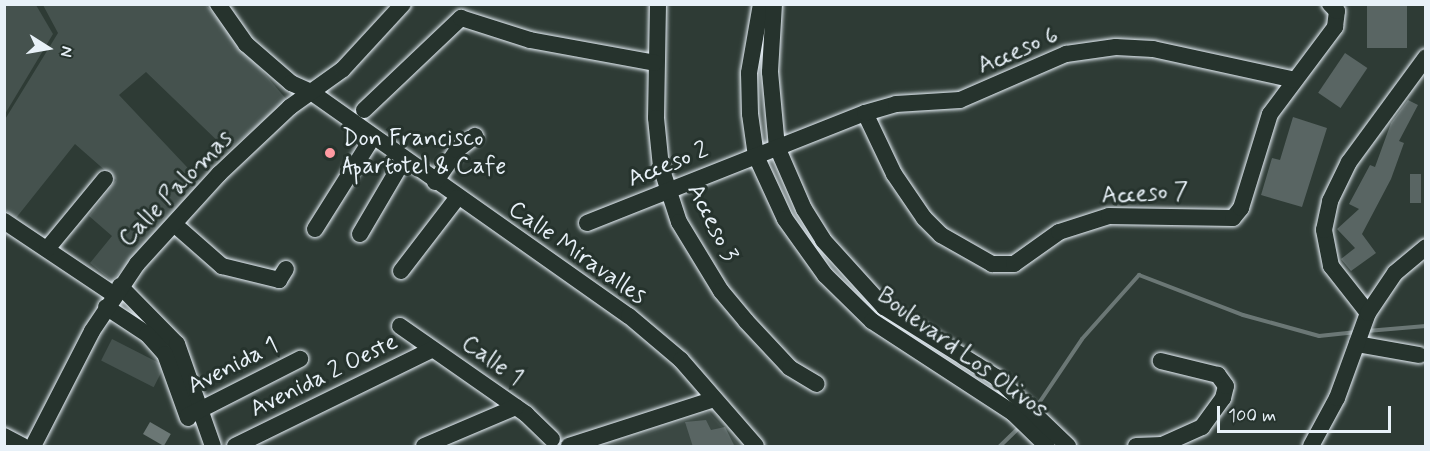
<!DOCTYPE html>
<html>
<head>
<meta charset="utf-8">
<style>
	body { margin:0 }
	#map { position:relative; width:1430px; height:451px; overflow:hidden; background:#2e3b35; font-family:Mynerve,sans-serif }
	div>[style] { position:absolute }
	.built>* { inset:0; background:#3b4843 }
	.green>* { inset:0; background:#45524e; transform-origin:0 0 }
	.water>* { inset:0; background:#6b7775; transform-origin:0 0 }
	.stream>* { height:4px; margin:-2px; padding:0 2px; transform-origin:2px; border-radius:2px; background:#6b7775 }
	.building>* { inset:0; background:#596563; transform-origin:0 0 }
	.roads { filter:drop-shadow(0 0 2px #e8f1f8) drop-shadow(0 0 2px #e8f1f8) }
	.minor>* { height:16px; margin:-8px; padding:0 8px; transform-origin:8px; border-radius:8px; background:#26332d }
	.dots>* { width:16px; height:16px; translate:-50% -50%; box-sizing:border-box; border:3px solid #26332d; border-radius:50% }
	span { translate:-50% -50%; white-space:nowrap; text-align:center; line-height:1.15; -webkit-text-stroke:6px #26332d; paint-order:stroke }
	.street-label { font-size:24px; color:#e8f1f8 }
	.poi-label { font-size:24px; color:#e8f1f8 }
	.left { translate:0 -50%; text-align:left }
	.frame { position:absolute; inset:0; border:6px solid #e8f1f8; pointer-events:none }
	.north { position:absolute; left:18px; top:18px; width:60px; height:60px; -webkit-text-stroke:4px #26332d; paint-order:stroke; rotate:101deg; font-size:16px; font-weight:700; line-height:24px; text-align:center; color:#e8f1f8 }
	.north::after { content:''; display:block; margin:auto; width:21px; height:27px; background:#e8f1f8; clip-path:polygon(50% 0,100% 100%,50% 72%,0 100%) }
	.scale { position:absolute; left:1217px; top:406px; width:174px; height:27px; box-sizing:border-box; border:3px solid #e8f1f8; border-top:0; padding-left:8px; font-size:18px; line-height:21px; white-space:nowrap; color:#e8f1f8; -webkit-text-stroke:4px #26332d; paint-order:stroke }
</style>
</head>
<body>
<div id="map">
	<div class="built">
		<div style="clip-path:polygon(709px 412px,740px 446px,606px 446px)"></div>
	</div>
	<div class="green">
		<div style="clip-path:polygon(5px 4px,36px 5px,53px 34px,5px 114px)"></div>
		<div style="clip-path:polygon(43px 5px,206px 5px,287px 100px,228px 151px,146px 72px,119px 95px,201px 182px,112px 281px,90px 263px,112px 236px,89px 216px,116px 180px,75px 144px,16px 218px,5px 210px,4px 121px,58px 33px)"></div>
		<div style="left:112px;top:339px;width:59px;height:24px;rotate:27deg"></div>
	</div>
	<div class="water">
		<div style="left:150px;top:422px;width:24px;height:14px;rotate:30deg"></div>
	</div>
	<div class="stream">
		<div style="left:1367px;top:331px;width:59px;rotate:-4.8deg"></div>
		<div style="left:1035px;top:409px;width:84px;rotate:-56.1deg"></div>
		<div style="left:1082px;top:339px;width:86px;rotate:-48.3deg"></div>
		<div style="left:1139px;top:275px;width:111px;rotate:21deg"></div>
		<div style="left:1243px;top:315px;width:79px;rotate:15.4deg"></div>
		<div style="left:1319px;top:336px;width:38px;rotate:-6deg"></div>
		<div style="left:1000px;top:446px;width:29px;rotate:-44deg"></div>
	</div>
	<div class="building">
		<div style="left:1367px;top:4px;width:40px;height:44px"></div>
		<div style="left:1345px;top:53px;width:27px;height:48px;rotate:34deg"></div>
		<div style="clip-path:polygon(1408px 100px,1418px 105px,1399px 141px,1404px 143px,1391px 179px,1362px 234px,1376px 253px,1351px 271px,1341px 259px,1355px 248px,1337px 229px,1359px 209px,1349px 204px,1370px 165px,1375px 167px,1391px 123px)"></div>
		<div style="clip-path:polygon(1293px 117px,1327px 128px,1302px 207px,1261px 195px,1272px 158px,1280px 160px)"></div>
		<div style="left:1410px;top:174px;width:11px;height:29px"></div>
		<div style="clip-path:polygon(706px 420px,711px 430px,725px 427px,735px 447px,693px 447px,685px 422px)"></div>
	</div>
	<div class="roads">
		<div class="minor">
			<div style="left:218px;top:4px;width:49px;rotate:55deg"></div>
			<div style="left:246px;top:44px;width:60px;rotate:40.9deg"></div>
			<div style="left:291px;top:83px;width:22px;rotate:24deg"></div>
			<div style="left:311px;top:92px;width:389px;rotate:35.2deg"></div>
			<div style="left:629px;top:316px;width:68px;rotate:40.2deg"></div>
			<div style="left:681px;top:360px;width:114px;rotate:48.9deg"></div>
			<div style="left:658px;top:4px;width:114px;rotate:91deg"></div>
			<div style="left:656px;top:118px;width:49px;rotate:84.2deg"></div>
			<div style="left:661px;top:167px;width:58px;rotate:71.9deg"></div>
			<div style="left:679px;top:222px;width:81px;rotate:58.7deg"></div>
			<div style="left:721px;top:291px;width:39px;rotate:50deg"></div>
			<div style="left:746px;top:321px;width:64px;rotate:46.9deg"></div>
			<div style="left:790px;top:368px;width:31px;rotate:31deg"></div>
			<div style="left:761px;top:4px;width:70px;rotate:99.9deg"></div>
			<div style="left:749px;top:73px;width:41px;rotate:88.6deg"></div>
			<div style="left:750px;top:114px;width:42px;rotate:81.9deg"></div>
			<div style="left:756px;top:156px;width:69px;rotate:65.3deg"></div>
			<div style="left:785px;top:219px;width:69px;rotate:54.5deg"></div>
			<div style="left:825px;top:275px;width:66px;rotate:44.4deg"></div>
			<div style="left:872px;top:321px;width:168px;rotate:33.1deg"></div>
			<div style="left:1013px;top:413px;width:47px;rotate:44.1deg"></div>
			<div style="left:774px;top:4px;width:68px;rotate:93.4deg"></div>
			<div style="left:770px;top:72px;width:75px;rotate:84.7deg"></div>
			<div style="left:777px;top:147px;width:68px;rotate:66.5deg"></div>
			<div style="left:804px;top:209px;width:36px;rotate:58deg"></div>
			<div style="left:823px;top:240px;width:91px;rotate:47.7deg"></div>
			<div style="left:884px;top:307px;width:132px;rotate:32deg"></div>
			<div style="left:996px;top:377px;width:100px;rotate:43.8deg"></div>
			<div style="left:364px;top:110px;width:134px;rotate:-43.5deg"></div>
			<div style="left:461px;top:18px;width:72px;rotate:17.7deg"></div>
			<div style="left:530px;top:40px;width:127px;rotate:10.4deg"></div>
			<div style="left:865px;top:113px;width:68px;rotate:64.6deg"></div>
			<div style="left:894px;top:174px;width:53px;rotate:55.7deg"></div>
			<div style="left:924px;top:218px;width:24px;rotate:45deg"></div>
			<div style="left:941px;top:235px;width:59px;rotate:29.6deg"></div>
			<div style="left:992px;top:264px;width:22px"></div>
			<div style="left:1014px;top:264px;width:55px;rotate:-35.4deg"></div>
			<div style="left:1059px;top:232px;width:52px;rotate:-17.7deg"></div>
			<div style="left:1109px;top:216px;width:124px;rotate:0.9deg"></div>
			<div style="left:1233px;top:218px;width:13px;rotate:-51deg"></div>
			<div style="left:1241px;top:208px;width:98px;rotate:-72.9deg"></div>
			<div style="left:1270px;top:114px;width:109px;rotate:-53.2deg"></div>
			<div style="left:1335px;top:27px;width:16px;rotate:-83deg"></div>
			<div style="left:1337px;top:11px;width:10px;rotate:-135deg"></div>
			<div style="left:435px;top:182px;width:39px;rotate:-55deg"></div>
			<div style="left:457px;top:150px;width:23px;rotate:-38deg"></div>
			<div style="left:4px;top:221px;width:131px;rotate:33.8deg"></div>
			<div style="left:587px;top:223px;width:299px;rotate:-21.6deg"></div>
			<div style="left:865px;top:113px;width:32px;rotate:-16deg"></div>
			<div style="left:896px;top:104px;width:64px;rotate:-3.6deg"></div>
			<div style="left:960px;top:100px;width:116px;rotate:-23.5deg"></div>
			<div style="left:1066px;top:54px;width:50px;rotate:-8deg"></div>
			<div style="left:1116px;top:47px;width:37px;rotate:3deg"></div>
			<div style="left:1153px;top:49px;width:145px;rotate:12.3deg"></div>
			<div style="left:174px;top:224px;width:64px;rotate:41.2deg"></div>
			<div style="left:222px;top:266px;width:59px;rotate:13.8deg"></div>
			<div style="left:279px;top:280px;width:13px;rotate:-58deg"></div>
			<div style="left:315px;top:229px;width:109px;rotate:-57.8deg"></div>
			<div style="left:360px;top:234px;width:87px;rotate:-59.6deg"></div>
			<div style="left:47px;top:249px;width:91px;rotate:-50.4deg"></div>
			<div style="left:401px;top:271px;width:92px;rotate:-52.5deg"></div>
			<div style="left:120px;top:286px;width:81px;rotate:45.5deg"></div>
			<div style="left:177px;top:344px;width:108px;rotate:70.6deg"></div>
			<div style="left:106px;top:307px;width:49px;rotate:33.4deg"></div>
			<div style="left:147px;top:334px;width:27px;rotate:48deg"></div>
			<div style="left:165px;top:354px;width:68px;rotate:70.2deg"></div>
			<div style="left:1368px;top:313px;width:60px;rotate:-128.2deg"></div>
			<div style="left:1331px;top:266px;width:37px;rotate:-101deg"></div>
			<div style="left:1324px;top:230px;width:30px;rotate:-78deg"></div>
			<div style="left:1330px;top:201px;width:43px;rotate:-64deg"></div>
			<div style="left:1349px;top:162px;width:130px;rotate:-53.7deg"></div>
			<div style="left:400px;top:326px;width:154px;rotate:34.9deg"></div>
			<div style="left:526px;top:414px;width:36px;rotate:44deg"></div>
			<div style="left:1357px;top:344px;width:63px;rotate:10.1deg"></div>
			<div style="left:188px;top:416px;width:126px;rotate:-27deg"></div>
			<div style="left:4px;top:436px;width:21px;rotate:28deg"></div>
			<div style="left:33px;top:446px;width:129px;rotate:-62.8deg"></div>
			<div style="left:92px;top:331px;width:81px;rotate:-56.1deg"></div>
			<div style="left:137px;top:264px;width:122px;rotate:-47.7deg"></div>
			<div style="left:219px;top:174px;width:98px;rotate:-43.3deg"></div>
			<div style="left:290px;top:107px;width:65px;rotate:-35.6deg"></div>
			<div style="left:343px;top:69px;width:88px;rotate:-47.3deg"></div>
			<div style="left:235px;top:446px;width:220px;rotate:-26.1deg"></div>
			<div style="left:424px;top:446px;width:100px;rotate:-23deg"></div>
			<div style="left:569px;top:446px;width:149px;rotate:-17.9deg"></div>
			<div style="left:1136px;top:446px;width:26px;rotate:-2deg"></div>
			<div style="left:1162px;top:445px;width:44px;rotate:-24.2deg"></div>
			<div style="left:1202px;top:427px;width:36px;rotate:-54deg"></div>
			<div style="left:1223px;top:398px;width:12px;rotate:-76deg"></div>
			<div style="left:1226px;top:386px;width:14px;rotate:-126deg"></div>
			<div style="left:1218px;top:375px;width:59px;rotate:-166.2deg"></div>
			<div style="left:1311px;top:446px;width:55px;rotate:-61.6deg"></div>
			<div style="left:1337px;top:398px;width:90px;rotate:-70deg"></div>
			<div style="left:1368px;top:313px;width:48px;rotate:-56deg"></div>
			<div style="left:1395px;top:273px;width:40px;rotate:-40deg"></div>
		</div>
	</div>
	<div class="dots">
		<div style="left:330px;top:153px;background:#ff9aa2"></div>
	</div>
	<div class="street-label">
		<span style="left:1018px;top:51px;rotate:-23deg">Acceso 6</span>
		<span style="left:668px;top:165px;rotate:-22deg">Acceso 2</span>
		<span style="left:176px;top:189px;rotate:-46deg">Calle Palomas</span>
		<span style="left:1145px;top:194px;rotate:-3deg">Acceso 7</span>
		<span style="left:712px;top:223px;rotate:63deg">Acceso 3</span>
		<span style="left:577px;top:253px;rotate:35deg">Calle Miravalles</span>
		<span style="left:962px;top:353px;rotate:36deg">Boulevard Los Olivos</span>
		<span style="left:492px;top:361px;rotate:35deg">Calle 1</span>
		<span style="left:233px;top:366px;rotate:-27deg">Avenida 1</span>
		<span style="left:324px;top:376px;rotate:-26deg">Avenida 2 Oeste</span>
	</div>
	<div class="poi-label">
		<span class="left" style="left:342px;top:153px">Don Francisco<br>Apartotel &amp; Cafe</span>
	</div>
	<div class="frame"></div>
	<div class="north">N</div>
	<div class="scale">100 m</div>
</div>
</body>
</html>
